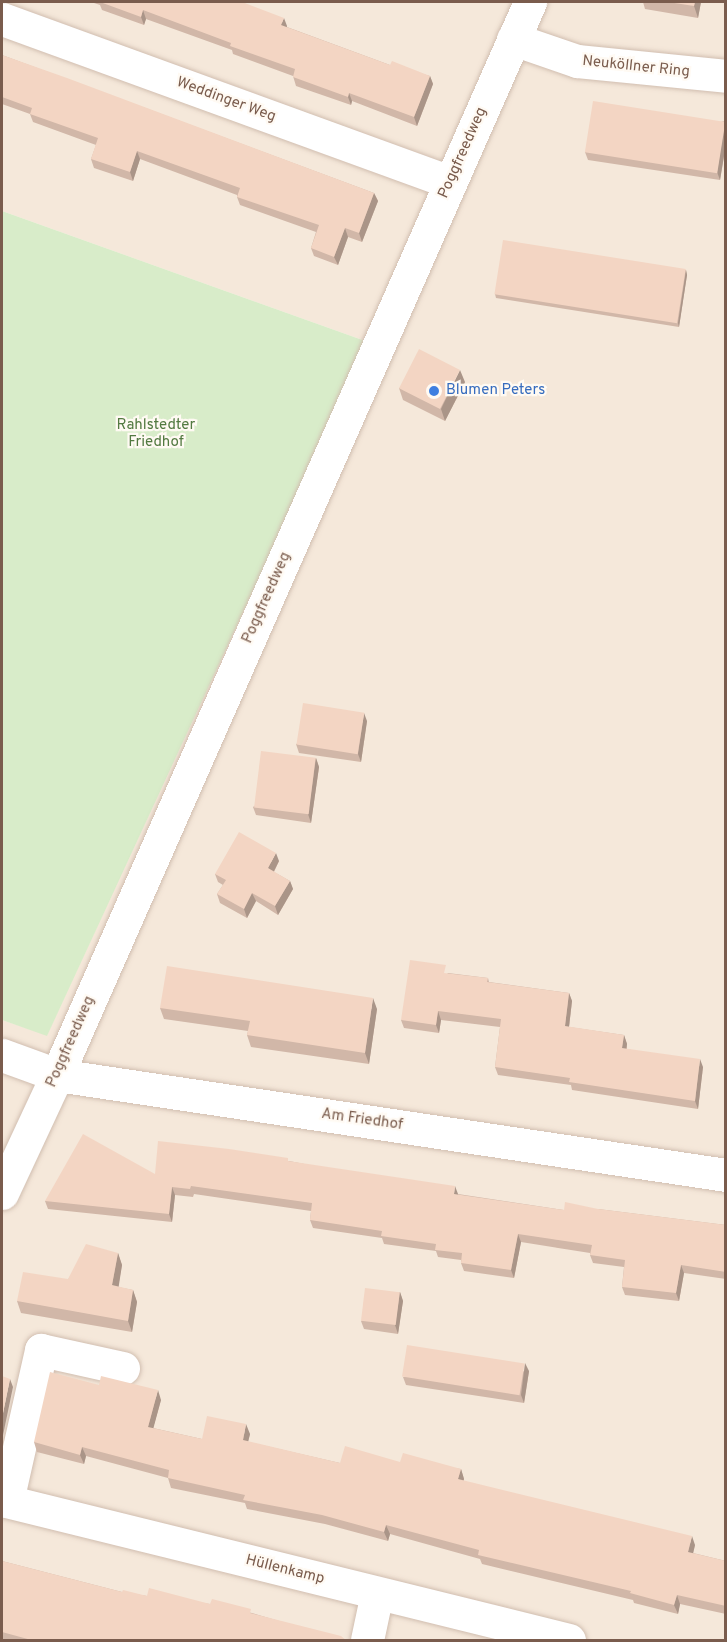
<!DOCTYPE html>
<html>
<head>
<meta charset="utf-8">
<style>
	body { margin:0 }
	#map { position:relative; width:727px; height:1642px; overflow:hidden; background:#fdf6ec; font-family:Overpass,sans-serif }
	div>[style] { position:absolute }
	.residential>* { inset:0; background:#f5e8da }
	.green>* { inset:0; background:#d8ecc9 }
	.roads { filter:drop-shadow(0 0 2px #d1beb0) drop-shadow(0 0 2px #d1beb0) }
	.minor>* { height:33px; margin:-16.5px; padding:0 16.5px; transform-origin:16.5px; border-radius:16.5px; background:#fff }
	.wall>* { inset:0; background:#d1b7a8 }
	.shaded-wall>* { inset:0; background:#aa9588 }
	.building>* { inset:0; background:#f3d5c3; transform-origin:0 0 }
	.dots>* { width:16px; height:16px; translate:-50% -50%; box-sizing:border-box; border:3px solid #fffaf3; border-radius:50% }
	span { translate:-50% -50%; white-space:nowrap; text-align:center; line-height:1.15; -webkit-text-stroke:4.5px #fffaf3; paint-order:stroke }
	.street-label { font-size:15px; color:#7a5c4d }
	.shop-label { font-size:15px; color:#366cbe }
	.left { translate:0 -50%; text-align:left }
	.park-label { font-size:15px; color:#537a41 }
	.frame { position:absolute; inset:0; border:3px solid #7a5c4d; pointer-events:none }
</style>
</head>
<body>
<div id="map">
	<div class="residential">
		<div style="clip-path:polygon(2px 2px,725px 2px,725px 1640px,2px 1640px,2px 1020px,47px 1035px,368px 342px,2px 211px)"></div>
	</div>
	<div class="green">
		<div style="clip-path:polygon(2px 211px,368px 342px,47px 1036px,2px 1020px)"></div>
	</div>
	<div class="roads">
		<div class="minor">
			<div style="left:2px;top:19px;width:477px;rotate:20deg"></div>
			<div style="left:513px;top:39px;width:68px;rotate:19deg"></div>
			<div style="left:577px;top:61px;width:150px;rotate:5.7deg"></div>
			<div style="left:2px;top:1055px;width:59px;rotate:20deg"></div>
			<div style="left:57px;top:1075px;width:676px;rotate:8.5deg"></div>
			<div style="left:2px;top:1193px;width:130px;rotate:-65deg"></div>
			<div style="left:57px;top:1075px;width:1173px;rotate:-66.21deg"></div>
			<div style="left:2px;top:1500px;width:584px;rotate:13.87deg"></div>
			<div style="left:7px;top:1501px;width:155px;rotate:-77.3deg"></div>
			<div style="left:41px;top:1350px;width:84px;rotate:12.4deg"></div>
			<div style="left:367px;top:1640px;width:48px;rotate:-78deg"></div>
		</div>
	</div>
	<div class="wall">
		<div style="clip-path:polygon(91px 2px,242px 2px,287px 26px,287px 27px,390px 65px,430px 76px,433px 84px,417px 126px,352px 101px,351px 105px,296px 86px,293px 76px,233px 54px,232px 50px,146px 19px,144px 25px,102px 10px,100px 5px)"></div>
		<div style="clip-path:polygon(643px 2px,701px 2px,698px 18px,645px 9px)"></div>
		<div style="clip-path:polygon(2px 55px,374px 193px,378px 201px,362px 242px,348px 237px,338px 265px,314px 256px,311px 248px,316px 232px,240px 205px,237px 197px,237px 195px,140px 159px,133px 181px,94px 168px,91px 159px,96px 145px,33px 122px,30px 114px,2px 104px)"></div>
		<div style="clip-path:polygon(725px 121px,726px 144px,720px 180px,588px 160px,585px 152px)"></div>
		<div style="clip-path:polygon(686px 270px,687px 275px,679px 327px,496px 298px,495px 294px)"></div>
		<div style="clip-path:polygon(465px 382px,445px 421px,403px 400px,399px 388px)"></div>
		<div style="clip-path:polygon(367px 721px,361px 762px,299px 753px,296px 744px)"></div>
		<div style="clip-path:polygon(316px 758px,319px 767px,311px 823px,256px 815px,253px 807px)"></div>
		<div style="clip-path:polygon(279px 861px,274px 872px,290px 881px,293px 889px,278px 915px,256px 901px,247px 918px,220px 903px,217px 894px,223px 885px,218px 882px,215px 874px)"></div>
		<div style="clip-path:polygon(448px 973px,488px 978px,489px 982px,569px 993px,572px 1001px,569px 1027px,624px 1035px,627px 1044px,627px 1049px,703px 1067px,698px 1109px,572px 1090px,571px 1085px,498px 1075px,495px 1067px,500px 1027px,441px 1020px,439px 1033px,404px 1028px,401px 1020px)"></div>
		<div style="clip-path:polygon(160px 1008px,377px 1009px,369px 1064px,251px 1047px,247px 1035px,248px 1031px,164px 1019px)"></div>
		<div style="clip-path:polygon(289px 1161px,458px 1194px,564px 1210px,598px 1209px,726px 1225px,726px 1279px,684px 1273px,679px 1301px,625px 1295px,622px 1287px,624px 1267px,593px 1263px,590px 1255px,590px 1253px,521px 1242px,514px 1278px,464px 1271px,461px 1263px,461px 1260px,438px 1257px,436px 1251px,384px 1244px,382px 1238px,313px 1228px,310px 1220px,311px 1211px,194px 1194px,193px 1197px,175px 1195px,172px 1222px,48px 1209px,45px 1201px,155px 1174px)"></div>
		<div style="clip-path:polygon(118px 1253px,122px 1265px,118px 1287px,133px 1290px,137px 1302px,132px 1332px,21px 1313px,17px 1301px,68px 1279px)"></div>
		<div style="clip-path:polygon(400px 1292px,403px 1301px,398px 1334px,364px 1329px,361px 1321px)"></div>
		<div style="clip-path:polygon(529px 1371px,524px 1403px,406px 1385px,403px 1377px)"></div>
		<div style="clip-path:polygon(99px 1385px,161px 1400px,153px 1428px,202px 1439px,250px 1434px,248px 1442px,340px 1463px,400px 1462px,461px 1469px,464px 1479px,463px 1481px,695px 1545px,693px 1553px,726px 1561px,726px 1614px,680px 1604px,678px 1614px,634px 1603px,633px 1600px,482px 1564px,480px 1559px,390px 1534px,388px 1541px,325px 1524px,247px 1509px,245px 1503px,171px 1488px,168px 1478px,86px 1456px,84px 1464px,37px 1452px,34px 1442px)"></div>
		<div style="clip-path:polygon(2px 1561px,122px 1592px,147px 1596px,210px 1604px,252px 1613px,347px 1641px,2px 1641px)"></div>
	</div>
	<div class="shaded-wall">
		<div style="clip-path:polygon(695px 2px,701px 2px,698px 18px,694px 6px)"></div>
		<div style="clip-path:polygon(143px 10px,146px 19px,144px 25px,141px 17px)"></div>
		<div style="clip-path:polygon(284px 18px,287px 26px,284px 34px,281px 25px)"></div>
		<div style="clip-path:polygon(430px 76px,433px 84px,417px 126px,414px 117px)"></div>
		<div style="clip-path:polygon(349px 93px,352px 101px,351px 105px,348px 97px)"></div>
		<div style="clip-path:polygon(725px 121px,726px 144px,720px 180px,717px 172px)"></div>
		<div style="clip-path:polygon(137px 151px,140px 159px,133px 181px,130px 172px)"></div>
		<div style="clip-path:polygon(374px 193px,378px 201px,362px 242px,359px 233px)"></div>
		<div style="clip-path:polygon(345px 228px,348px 237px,338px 265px,334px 257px)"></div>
		<div style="clip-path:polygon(686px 270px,687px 275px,679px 327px,678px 323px)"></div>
		<div style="clip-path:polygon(460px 370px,465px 382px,445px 421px,441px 409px)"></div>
		<div style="clip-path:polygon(364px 713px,367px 721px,361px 762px,358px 754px)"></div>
		<div style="clip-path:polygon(316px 758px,319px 767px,311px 823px,308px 814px)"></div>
		<div style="clip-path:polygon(276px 853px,279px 861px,271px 877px,268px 868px)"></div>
		<div style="clip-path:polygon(290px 881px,293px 889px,278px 915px,275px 906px)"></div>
		<div style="clip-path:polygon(252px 893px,256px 901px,247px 918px,244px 909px)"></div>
		<div style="clip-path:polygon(569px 993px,572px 1001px,568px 1035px,565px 1026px)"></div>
		<div style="clip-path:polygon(373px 998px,377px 1009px,369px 1064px,365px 1053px)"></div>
		<div style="clip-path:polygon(438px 1011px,441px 1020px,439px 1033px,436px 1025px)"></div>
		<div style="clip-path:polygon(624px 1035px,627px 1044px,625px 1056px,622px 1048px)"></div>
		<div style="clip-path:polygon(700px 1059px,703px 1067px,698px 1109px,695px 1101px)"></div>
		<div style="clip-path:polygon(455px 1186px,458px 1194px,457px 1201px,454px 1194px)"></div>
		<div style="clip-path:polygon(172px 1187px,175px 1195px,172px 1222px,169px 1214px)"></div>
		<div style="clip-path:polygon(518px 1234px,521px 1242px,514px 1278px,511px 1270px)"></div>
		<div style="clip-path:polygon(118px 1253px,122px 1265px,117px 1297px,112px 1285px)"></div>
		<div style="clip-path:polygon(681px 1265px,684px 1273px,679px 1301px,676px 1293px)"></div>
		<div style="clip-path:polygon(133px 1290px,137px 1302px,132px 1332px,128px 1321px)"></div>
		<div style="clip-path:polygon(400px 1292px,403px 1301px,398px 1334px,395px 1325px)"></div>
		<div style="clip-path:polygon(525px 1363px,529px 1371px,524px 1403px,521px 1395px)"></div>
		<div style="clip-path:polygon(10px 1379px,13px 1387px,2px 1440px,2px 1418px)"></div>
		<div style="clip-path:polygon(158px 1390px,161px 1400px,151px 1437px,148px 1427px)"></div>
		<div style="clip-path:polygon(246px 1424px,250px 1434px,246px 1450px,243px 1440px)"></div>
		<div style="clip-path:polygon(82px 1447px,86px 1456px,84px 1464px,80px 1455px)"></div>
		<div style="clip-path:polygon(461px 1469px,464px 1479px,461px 1489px,458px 1479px)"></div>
		<div style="clip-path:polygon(386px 1525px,390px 1534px,388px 1541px,384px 1532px)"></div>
		<div style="clip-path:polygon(692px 1536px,695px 1545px,691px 1562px,688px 1552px)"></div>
		<div style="clip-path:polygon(677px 1595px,680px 1604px,678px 1614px,674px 1605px)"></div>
	</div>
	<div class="building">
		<div style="clip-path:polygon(100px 2px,242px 2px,284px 18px,281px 25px,390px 65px,392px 61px,430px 76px,414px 117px,349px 93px,348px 97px,293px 77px,295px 69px,230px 46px,231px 43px,143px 10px,141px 17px)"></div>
		<div style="clip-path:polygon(668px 2px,695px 2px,694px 6px)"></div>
		<div style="clip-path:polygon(2px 55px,67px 78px,374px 193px,359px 233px,345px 228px,334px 257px,311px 248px,319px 225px,237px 197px,240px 188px,137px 151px,130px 172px,91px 159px,98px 138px,30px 114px,32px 108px,2px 97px)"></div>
		<div style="left:593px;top:101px;width:134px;height:52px;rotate:9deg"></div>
		<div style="left:503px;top:240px;width:185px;height:55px;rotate:9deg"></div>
		<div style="left:419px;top:349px;width:46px;height:44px;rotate:27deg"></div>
		<div style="left:303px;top:703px;width:62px;height:42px;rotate:9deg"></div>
		<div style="left:261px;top:751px;width:55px;height:57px;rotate:7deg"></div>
		<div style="clip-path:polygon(239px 832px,276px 853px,268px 868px,290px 881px,275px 906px,252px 893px,244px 909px,217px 894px,226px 880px,215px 874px)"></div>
		<div style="clip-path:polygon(410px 960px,446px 965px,444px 973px,488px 978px,487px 982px,569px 993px,565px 1026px,624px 1035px,622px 1048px,700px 1059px,695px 1101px,569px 1082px,570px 1078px,495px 1067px,501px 1019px,438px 1011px,436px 1025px,401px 1020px)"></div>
		<div style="clip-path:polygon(167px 966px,373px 998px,365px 1053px,247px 1035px,250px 1021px,160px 1008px)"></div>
		<div style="clip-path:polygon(83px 1134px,155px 1174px,158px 1141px,229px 1149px,288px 1158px,288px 1161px,455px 1186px,454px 1194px,564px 1210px,565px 1202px,598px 1209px,726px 1225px,726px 1272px,681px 1265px,676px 1293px,622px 1287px,625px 1260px,590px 1255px,592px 1245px,518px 1234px,511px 1270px,461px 1263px,462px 1253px,435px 1250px,436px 1244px,381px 1236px,382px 1231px,310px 1220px,312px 1203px,191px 1186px,190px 1189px,172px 1187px,169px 1214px,45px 1201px)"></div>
		<div style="clip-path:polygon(86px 1244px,118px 1253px,112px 1285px,133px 1290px,128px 1321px,17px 1301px,23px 1272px,68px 1279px)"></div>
		<div style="left:365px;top:1288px;width:35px;height:33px;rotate:7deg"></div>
		<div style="left:407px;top:1345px;width:119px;height:32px;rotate:9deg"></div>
		<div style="clip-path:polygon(50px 1372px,99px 1385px,101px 1376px,158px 1390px,148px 1427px,202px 1439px,207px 1416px,246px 1424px,243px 1440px,340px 1463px,345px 1446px,400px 1462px,403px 1453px,461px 1469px,458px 1479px,692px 1536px,688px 1552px,726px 1561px,726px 1606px,677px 1595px,674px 1605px,630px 1593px,631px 1591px,478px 1555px,479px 1550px,386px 1525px,384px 1532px,322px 1515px,243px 1500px,245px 1495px,168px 1478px,169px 1470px,82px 1447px,80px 1455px,34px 1442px)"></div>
		<div style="clip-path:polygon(2px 1376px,10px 1379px,2px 1418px)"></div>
		<div style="clip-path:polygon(2px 1561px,122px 1592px,123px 1590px,147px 1596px,149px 1588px,210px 1604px,212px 1599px,251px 1609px,250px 1613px,341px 1636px,347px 1641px,35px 1641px,2px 1632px)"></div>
	</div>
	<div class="dots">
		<div style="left:434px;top:391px;background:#3f7fe0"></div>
	</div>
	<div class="street-label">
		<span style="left:636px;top:67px;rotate:6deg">Neuköllner Ring</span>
		<span style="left:226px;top:100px;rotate:20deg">Weddinger Weg</span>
		<span style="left:463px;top:153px;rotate:-66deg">Poggfreedweg</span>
		<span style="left:267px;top:598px;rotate:-66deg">Poggfreedweg</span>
		<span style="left:71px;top:1042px;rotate:-66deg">Poggfreedweg</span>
		<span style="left:362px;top:1120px;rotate:8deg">Am Friedhof</span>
		<span style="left:285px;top:1570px;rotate:14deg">Hüllenkamp</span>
	</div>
	<div class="shop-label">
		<span class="left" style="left:446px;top:391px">Blumen Peters</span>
	</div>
	<div class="park-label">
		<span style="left:156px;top:434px">Rahlstedter<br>Friedhof</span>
	</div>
	<div class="frame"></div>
</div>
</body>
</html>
